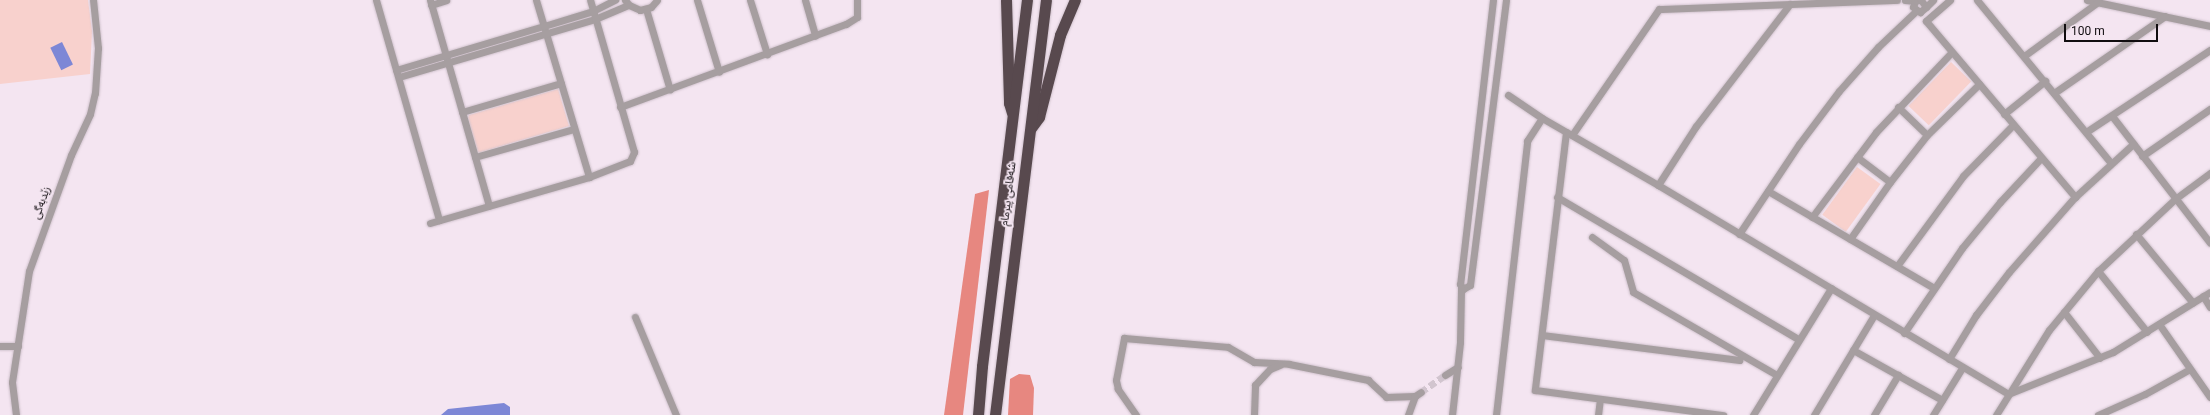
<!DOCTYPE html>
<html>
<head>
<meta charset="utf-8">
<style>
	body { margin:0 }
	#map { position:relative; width:2210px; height:415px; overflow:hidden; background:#f4e5f1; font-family:Roboto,"Noto Sans Arabic",sans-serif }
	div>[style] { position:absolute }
	.green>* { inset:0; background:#f8d1cd; transform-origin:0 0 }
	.forest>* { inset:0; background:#e78780 }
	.water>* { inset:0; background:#7d87d6; transform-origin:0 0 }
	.minor-tunnel>* { height:7px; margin-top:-3.5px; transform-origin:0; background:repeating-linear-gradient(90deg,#d2c5cf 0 7px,transparent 0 10.5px) }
	.roads { filter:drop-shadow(0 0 1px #d0c2cd) drop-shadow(0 0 1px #d0c2cd) }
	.minor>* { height:7px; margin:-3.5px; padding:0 3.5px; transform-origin:3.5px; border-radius:3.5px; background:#a69ea0 }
	.highway>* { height:11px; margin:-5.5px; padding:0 5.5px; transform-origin:5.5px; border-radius:5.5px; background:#58494e }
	span { translate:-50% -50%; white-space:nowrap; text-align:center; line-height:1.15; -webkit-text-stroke:3.5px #f4e5f1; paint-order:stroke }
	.street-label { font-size:11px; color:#110d10 }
	.scale { position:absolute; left:2064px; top:24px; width:94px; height:18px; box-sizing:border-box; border:2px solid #110d10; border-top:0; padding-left:5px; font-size:12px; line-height:14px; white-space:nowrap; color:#110d10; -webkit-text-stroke:3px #f4e5f1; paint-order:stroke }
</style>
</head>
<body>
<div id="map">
	<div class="green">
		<div style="clip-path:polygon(0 0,88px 0,92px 31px,90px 74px,0 84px)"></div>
		<div style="left:1951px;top:62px;width:28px;height:61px;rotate:44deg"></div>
		<div style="clip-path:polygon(558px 89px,569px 126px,478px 153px,468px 118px,469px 115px)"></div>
		<div style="left:1857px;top:167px;width:29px;height:59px;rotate:36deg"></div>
	</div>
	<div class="forest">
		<div style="clip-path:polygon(989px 190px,963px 415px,944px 415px,975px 194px)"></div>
		<div style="clip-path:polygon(1019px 374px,1030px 375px,1034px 388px,1033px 415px,1008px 415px,1010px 379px)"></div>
	</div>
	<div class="water">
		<div style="left:62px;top:42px;width:25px;height:13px;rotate:64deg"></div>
		<div style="clip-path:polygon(504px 403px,510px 407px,510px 415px,441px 415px,448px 409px)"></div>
	</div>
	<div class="minor-tunnel">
		<div style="left:1421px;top:392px;width:29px;rotate:-35deg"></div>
	</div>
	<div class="roads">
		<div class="minor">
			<div style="left:376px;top:0;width:229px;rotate:74deg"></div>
			<div style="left:430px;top:0;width:214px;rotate:74deg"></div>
			<div style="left:536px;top:0;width:185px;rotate:73.3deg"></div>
			<div style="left:625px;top:0;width:6px;rotate:51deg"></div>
			<div style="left:629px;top:5px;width:12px;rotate:24deg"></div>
			<div style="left:640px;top:10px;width:11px;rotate:-15deg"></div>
			<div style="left:651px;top:7px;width:9px;rotate:-49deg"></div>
			<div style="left:697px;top:0;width:75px;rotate:73deg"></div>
			<div style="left:750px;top:0;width:57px;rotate:72.5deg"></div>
			<div style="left:805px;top:0;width:37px;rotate:74deg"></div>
			<div style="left:1493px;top:0;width:286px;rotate:96.6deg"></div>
			<div style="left:1460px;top:284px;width:6px;rotate:59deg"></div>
			<div style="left:1463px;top:289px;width:8px;rotate:-30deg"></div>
			<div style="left:1470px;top:285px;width:287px;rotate:-82.8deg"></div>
			<div style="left:1905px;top:0;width:10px;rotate:6deg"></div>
			<div style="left:1919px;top:0;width:4px;rotate:166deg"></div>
			<div style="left:1915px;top:1px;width:6px;rotate:108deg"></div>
			<div style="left:1913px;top:7px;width:9px;rotate:36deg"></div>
			<div style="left:1920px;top:12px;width:8px;rotate:-40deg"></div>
			<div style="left:1926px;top:7px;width:9px;rotate:-126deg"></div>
			<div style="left:1950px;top:0;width:32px;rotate:139deg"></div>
			<div style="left:1926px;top:21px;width:231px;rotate:49.7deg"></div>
			<div style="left:1977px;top:0;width:211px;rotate:50.6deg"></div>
			<div style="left:2087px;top:0;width:126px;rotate:11.9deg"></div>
			<div style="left:431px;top:5px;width:16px;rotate:-18deg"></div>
			<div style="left:1926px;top:7px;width:10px;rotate:-45deg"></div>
			<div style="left:646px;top:9px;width:84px;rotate:73.5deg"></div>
			<div style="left:2024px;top:56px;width:92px;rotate:-36.1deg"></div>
			<div style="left:396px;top:70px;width:154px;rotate:-16.6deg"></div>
			<div style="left:544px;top:26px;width:51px;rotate:-17deg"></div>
			<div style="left:593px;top:11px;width:25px;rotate:-27deg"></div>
			<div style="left:399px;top:77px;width:204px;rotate:-16.5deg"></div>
			<div style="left:595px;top:19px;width:36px;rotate:-23deg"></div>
			<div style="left:2054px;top:93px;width:135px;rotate:-34.7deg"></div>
			<div style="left:1508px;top:95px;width:41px;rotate:34.1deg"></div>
			<div style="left:1542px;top:118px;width:134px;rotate:30deg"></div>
			<div style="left:1658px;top:185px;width:408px;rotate:30.8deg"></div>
			<div style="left:2008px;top:394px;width:113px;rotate:-21.8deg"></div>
			<div style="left:2113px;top:352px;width:114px;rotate:-31.7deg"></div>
			<div style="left:620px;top:107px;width:241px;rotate:-20.2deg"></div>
			<div style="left:846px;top:24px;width:13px;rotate:-32deg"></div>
			<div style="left:857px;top:17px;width:17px;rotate:-90deg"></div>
			<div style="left:1898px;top:107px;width:40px;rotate:44deg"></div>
			<div style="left:462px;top:112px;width:103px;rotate:-16.3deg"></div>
			<div style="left:2004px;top:114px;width:53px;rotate:-38.8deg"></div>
			<div style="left:2112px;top:116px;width:160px;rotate:52.3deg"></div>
			<div style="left:1566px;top:132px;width:260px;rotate:96.9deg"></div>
			<div style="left:1535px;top:390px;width:190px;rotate:7.6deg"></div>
			<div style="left:2086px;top:132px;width:149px;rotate:-33.5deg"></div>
			<div style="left:1572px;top:135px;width:153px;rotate:-55.4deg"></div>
			<div style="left:1659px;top:9px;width:238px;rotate:-2.2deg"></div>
			<div style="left:2142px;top:156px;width:83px;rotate:-34.7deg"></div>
			<div style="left:475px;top:157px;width:103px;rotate:-15.8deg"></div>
			<div style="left:1857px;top:157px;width:41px;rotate:37.1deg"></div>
			<div style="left:1658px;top:185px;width:70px;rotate:-57.2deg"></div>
			<div style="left:1696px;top:126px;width:154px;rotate:-52.4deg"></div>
			<div style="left:1768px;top:191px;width:192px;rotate:30.3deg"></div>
			<div style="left:1557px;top:197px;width:280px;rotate:30.5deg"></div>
			<div style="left:1812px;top:217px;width:106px;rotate:-53deg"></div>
			<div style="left:1876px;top:132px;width:110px;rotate:-46.5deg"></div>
			<div style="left:430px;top:223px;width:166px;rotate:-16.1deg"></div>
			<div style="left:589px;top:177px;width:44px;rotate:-21.3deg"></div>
			<div style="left:630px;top:161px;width:10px;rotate:-66deg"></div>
			<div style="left:634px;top:152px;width:158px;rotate:-106.1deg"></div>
			<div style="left:1739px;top:234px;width:108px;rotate:-56.3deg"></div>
			<div style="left:1799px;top:144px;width:66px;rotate:-53deg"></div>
			<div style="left:1839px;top:91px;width:59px;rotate:-48.4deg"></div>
			<div style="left:1878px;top:47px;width:52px;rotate:-43.5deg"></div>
			<div style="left:2136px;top:234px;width:89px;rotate:50.4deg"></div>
			<div style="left:1592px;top:237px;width:39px;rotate:36deg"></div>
			<div style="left:1624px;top:260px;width:33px;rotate:74deg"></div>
			<div style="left:1633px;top:292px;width:166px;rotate:30deg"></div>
			<div style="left:1850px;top:239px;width:70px;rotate:-54.9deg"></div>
			<div style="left:1890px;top:182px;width:60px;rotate:-51.8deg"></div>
			<div style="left:1927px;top:135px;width:73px;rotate:-44.4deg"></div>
			<div style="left:1897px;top:266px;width:112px;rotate:-53.7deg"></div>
			<div style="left:1963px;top:176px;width:71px;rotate:-45.6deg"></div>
			<div style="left:2098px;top:271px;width:78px;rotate:51.2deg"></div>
			<div style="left:2203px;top:296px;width:13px;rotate:58deg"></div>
			<div style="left:2064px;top:312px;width:58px;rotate:52deg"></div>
			<div style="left:635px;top:317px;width:106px;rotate:67.3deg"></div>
			<div style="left:2159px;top:324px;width:89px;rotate:55.1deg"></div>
			<div style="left:1904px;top:333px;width:103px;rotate:-55.7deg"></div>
			<div style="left:1962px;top:248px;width:60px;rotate:-50.4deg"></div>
			<div style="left:2000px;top:202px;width:60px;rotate:-47deg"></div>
			<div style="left:1542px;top:335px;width:199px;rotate:7.2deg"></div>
			<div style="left:0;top:346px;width:18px"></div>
			<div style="left:1853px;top:350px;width:102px;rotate:29.3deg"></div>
			<div style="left:1949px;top:359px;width:52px;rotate:-58.5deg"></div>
			<div style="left:1976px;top:315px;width:54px;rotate:-52.5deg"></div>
			<div style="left:2009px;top:272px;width:100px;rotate:-48.7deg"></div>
			<div style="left:2075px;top:197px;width:79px;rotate:-42.4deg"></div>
			<div style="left:1445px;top:375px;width:15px;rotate:-32deg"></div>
			<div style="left:16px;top:415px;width:33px;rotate:-97deg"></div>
			<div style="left:12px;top:382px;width:112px;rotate:-81.3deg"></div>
			<div style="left:29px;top:271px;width:123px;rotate:-70.1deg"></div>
			<div style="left:71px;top:155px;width:45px;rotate:-65.1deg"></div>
			<div style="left:90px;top:114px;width:22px;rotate:-77deg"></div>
			<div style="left:95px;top:93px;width:45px;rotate:-86.2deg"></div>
			<div style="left:98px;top:48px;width:48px;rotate:-95.9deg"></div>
			<div style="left:1136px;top:415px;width:32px;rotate:-125deg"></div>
			<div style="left:1118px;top:389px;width:9px;rotate:-103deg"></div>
			<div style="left:1116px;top:380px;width:43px;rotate:-79.2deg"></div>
			<div style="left:1124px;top:338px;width:104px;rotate:4.9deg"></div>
			<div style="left:1228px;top:347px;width:30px;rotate:30deg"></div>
			<div style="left:1254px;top:362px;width:35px;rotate:3deg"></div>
			<div style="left:1289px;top:364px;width:81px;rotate:11.4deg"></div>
			<div style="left:1368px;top:380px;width:25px;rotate:43deg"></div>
			<div style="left:1386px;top:397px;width:29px;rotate:-2deg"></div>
			<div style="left:1415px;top:396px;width:7px;rotate:-34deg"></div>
			<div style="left:1254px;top:415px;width:30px;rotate:-88deg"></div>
			<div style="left:1255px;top:385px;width:22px;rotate:-47deg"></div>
			<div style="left:1270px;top:369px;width:11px;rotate:-22deg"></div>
			<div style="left:1408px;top:415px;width:20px;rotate:-70deg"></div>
			<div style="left:1452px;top:415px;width:73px;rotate:-83.7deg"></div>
			<div style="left:1460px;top:342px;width:54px;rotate:-88.9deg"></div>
			<div style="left:1496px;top:415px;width:276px;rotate:-83.5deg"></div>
			<div style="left:1527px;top:141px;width:27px;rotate:-57deg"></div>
			<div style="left:1598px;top:415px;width:16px;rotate:-83deg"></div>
			<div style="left:1753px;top:415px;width:149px;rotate:-58.4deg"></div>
			<div style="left:1814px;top:415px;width:117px;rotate:-59deg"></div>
			<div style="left:1874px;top:415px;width:47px;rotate:-59deg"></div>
			<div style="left:1933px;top:415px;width:55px;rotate:-58.3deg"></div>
			<div style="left:1996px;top:415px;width:100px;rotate:-58.1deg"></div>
			<div style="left:2049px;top:330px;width:77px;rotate:-50.3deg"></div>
			<div style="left:2098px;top:271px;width:105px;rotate:-43.1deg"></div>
			<div style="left:2175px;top:199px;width:44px;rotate:-36.6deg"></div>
			<div style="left:2098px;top:415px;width:51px;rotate:-24.1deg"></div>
			<div style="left:2145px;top:394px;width:51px;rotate:-29.1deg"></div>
		</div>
		<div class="highway">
			<div style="left:1006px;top:0;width:103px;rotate:88.3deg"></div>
			<div style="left:1009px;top:103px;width:10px;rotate:73deg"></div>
			<div style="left:1031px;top:128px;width:14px;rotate:-54deg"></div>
			<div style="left:1039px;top:117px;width:85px;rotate:-75.6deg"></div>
			<div style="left:1060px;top:35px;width:38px;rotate:-67deg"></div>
			<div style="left:978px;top:415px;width:49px;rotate:-85.3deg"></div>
			<div style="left:982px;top:366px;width:369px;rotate:-83deg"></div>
			<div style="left:995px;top:415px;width:418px;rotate:-83deg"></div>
		</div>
	</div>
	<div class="street-label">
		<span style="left:1009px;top:194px;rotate:-83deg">شەقامی پیرمام</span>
		<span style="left:42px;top:203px;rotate:-70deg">زێدبەگی</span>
	</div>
	<div class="scale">100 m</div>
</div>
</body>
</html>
